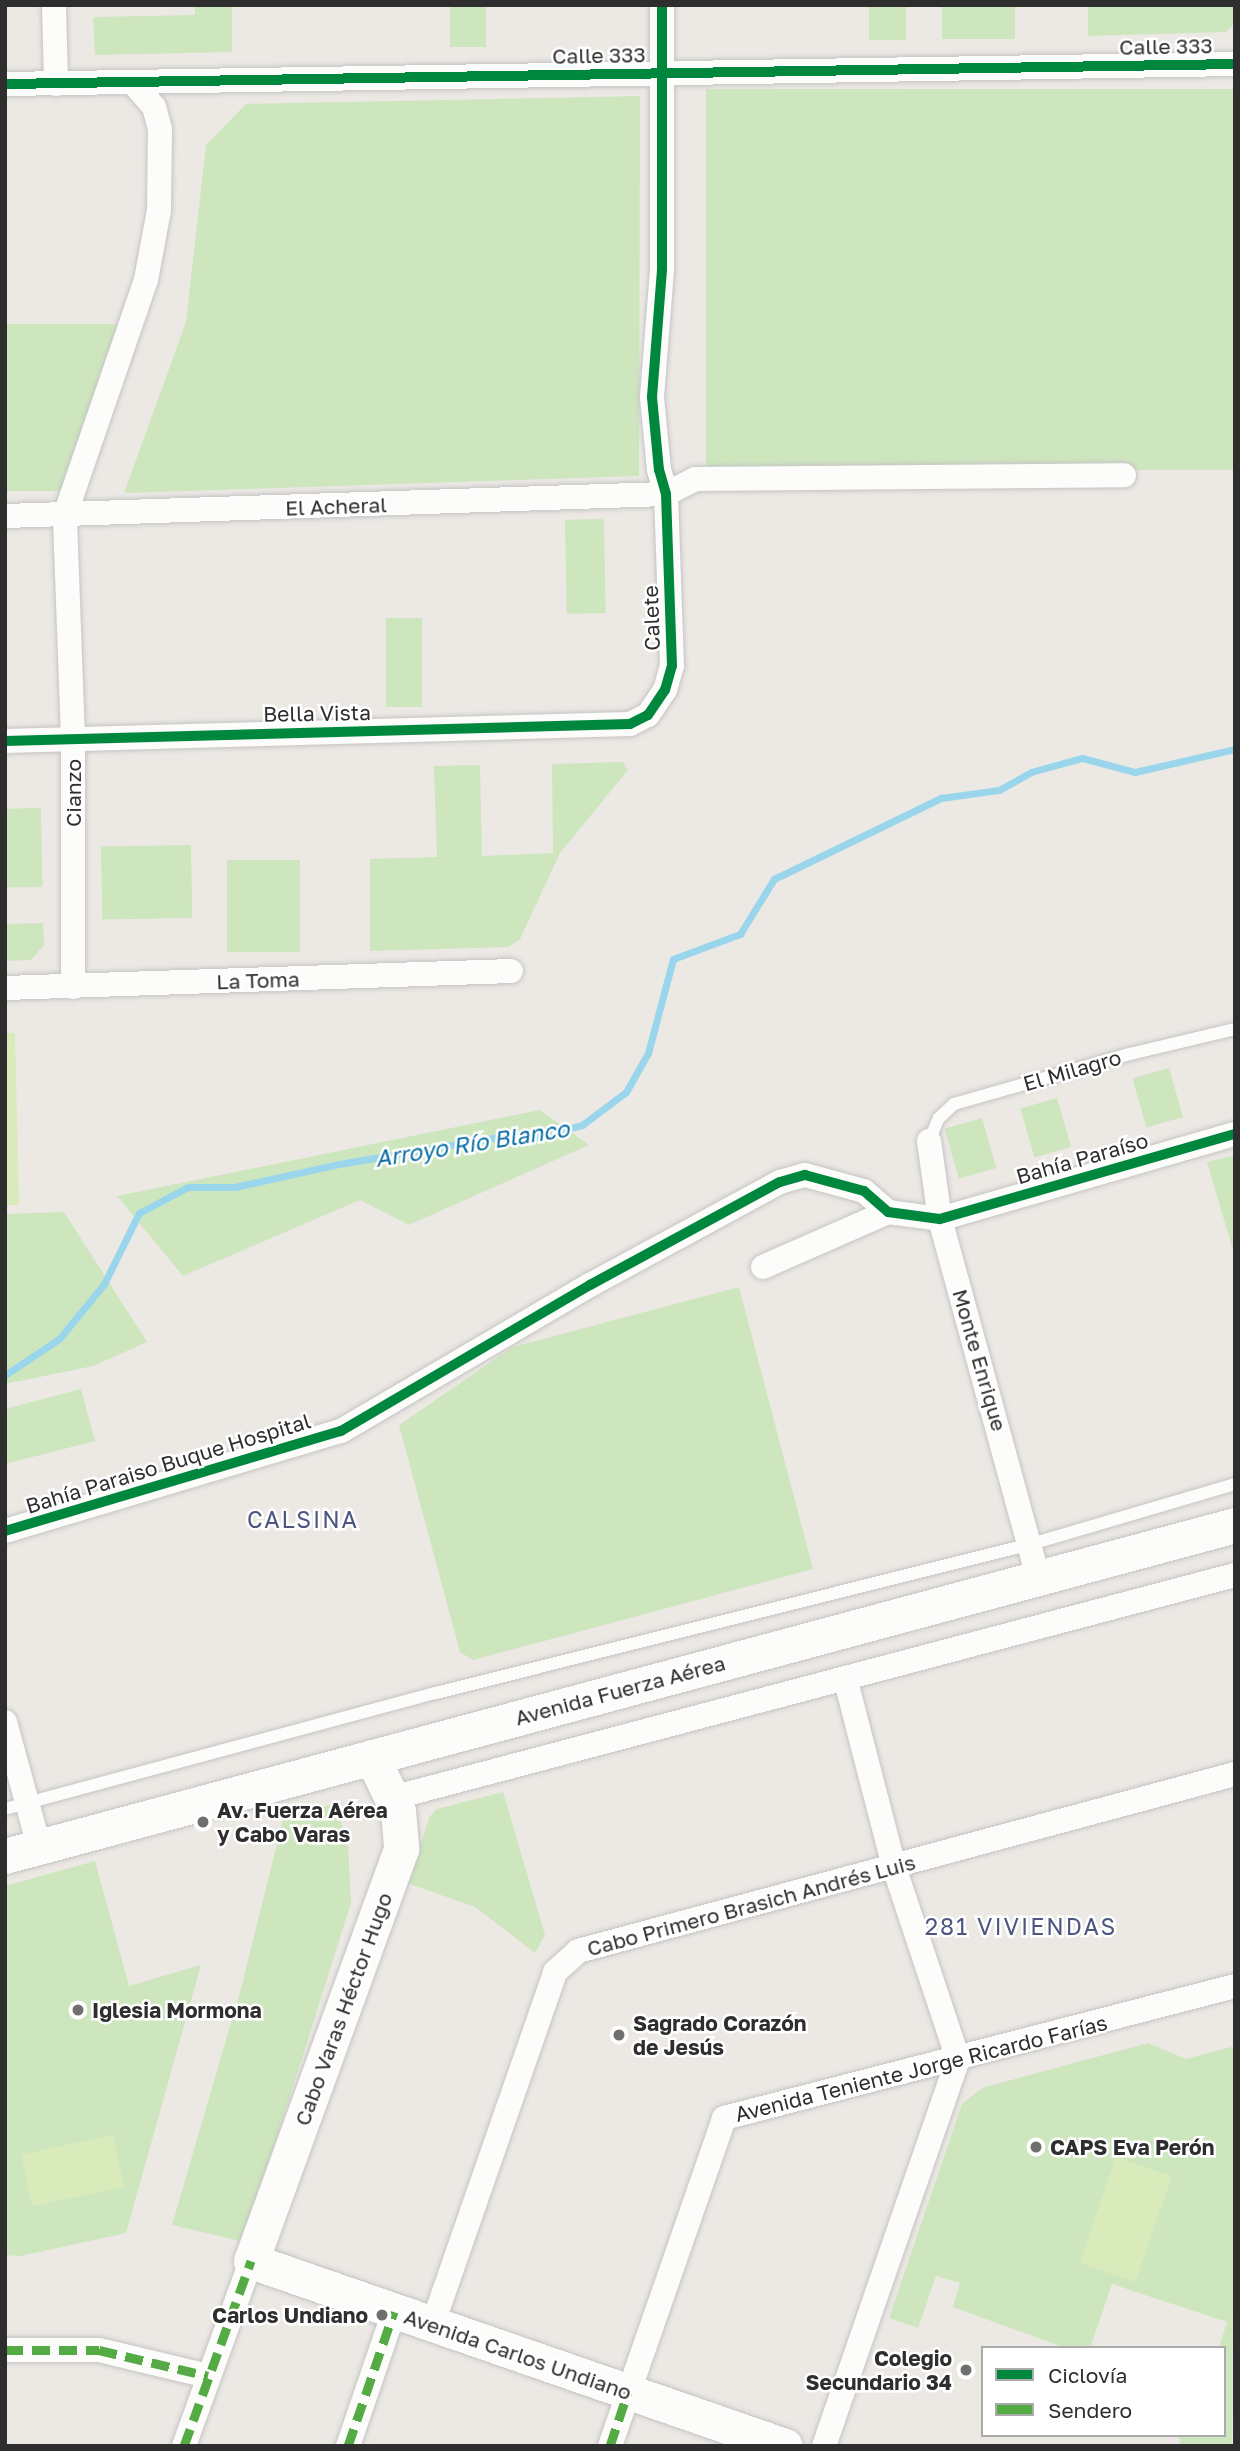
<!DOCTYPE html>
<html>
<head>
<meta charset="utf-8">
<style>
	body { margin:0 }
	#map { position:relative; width:1240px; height:2451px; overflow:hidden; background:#ece8e4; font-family:"Golos Text",sans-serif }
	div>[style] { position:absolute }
	.green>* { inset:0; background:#cee6be; transform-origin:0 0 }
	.pitch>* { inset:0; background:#d9eabb; transform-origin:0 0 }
	.stream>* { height:7px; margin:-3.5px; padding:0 3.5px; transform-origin:3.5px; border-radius:3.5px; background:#99d6ec }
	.roads { filter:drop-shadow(0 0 2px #c5c4c5) drop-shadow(0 0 2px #c5c4c5) }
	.lane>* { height:12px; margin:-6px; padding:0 6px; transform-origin:6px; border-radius:6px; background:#fcfcfb }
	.street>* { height:24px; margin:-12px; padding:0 12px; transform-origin:12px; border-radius:12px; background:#fcfcfb }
	.secondary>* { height:35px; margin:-17.5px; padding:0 17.5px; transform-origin:17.5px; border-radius:17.5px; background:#fcfcfb }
	.quiet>* { height:9px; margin-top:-4.5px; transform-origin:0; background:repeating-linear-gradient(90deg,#54ab44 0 18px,transparent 0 27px) }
	.cycleway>* { height:10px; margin:-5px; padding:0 5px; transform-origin:5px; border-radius:5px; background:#00873e }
	.dots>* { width:19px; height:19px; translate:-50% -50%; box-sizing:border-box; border:4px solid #fff; border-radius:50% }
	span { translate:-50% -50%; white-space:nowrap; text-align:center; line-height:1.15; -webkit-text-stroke:5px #fff; paint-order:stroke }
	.street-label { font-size:21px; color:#2e2e2e }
	.poi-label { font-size:21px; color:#2e2e2e; font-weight:700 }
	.left { translate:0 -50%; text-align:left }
	.right { translate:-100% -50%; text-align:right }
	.water-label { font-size:23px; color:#0d6fa3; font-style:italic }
	.neighbourhood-label { font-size:23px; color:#4d5680; letter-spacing:2px }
	.frame { position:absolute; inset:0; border:7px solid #2e2e2e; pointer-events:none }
	.legend { position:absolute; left:981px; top:2346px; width:245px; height:91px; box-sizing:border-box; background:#fff; border:2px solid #ababab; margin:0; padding:9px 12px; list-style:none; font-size:21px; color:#2e2e2e }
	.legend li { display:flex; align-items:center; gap:14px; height:35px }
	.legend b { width:35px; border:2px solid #ababab }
</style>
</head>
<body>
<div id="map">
	<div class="green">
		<div style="clip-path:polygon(195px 5px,232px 5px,232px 52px,95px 55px,93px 17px,195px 15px)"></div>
		<div style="left:450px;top:5px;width:36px;height:42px"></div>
		<div style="left:869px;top:5px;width:37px;height:35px"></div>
		<div style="left:942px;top:5px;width:73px;height:34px"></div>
		<div style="clip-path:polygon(1088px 5px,1235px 5px,1235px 23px,1226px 32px,1088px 36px)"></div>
		<div style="left:1235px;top:89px;width:381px;height:529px;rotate:90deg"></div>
		<div style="clip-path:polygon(640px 96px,639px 476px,124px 493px,186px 322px,206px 145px,246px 104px)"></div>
		<div style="clip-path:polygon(5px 324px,131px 324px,72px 491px,5px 491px)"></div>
		<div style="left:604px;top:519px;width:94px;height:39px;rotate:89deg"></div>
		<div style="left:386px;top:618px;width:36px;height:89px"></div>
		<div style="clip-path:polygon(623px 762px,628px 770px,560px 853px,520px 939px,508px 947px,370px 951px,370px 859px,437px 857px,434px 766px,480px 765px,482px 856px,553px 853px,552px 764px)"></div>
		<div style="left:41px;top:808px;width:79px;height:36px;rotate:89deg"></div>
		<div style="left:191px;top:845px;width:73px;height:90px;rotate:89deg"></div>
		<div style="left:300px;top:860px;width:92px;height:73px;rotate:90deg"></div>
		<div style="clip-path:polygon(43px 923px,44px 945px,31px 960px,5px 961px,5px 924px)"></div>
		<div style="left:1169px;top:1068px;width:51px;height:38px;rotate:74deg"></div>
		<div style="left:1057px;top:1098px;width:51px;height:38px;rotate:74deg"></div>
		<div style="clip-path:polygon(540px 1110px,589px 1145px,409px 1225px,360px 1200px,183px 1276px,117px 1196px)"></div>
		<div style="left:982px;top:1118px;width:52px;height:39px;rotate:74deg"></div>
		<div style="clip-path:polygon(1235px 1155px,1235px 1257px,1207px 1162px)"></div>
		<div style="clip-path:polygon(64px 1212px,147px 1342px,93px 1366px,5px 1384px,5px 1214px)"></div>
		<div style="clip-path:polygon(739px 1287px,813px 1569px,473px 1660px,460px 1652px,399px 1425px,513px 1347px)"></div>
		<div style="clip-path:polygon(81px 1389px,95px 1441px,5px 1464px,5px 1409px)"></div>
		<div style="clip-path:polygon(503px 1792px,545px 1935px,535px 1953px,475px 1907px,407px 1883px,430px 1816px,437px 1809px)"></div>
		<div style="clip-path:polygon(336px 1804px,348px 1845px,351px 1903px,244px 2242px,172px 2225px,242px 1985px,284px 1815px)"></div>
		<div style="clip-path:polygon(95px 1861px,129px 1986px,201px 1965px,126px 2233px,21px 2256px,5px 2255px,5px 1886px)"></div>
		<div style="clip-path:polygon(1148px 2043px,1186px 2059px,1235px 2046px,1232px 2446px,1179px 2446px,1181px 2440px,1174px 2435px,1224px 2435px,1224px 2348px,1219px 2348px,1227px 2322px,1112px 2284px,1090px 2348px,1065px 2348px,953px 2307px,960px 2283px,936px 2276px,918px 2328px,889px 2318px,962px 2104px,982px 2088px)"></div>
	</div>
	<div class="pitch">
		<div style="clip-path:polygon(5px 1033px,15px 1033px,19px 1205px,5px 1205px)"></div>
		<div style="left:113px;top:2135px;width:53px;height:94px;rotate:78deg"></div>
		<div style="left:1116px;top:2157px;width:59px;height:112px;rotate:19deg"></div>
	</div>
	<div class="stream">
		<div style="left:5px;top:1375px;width:65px;rotate:-33.7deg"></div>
		<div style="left:59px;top:1339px;width:71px;rotate:-50.7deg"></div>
		<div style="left:104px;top:1284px;width:79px;rotate:-63.8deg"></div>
		<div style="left:139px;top:1213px;width:55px;rotate:-28deg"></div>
		<div style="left:188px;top:1187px;width:47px"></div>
		<div style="left:235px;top:1187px;width:107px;rotate:-12.5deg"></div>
		<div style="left:339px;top:1164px;width:161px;rotate:-9.6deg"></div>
		<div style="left:498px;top:1137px;width:39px"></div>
		<div style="left:537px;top:1137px;width:47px;rotate:-14.9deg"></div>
		<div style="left:582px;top:1125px;width:55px;rotate:-36.9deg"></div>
		<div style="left:626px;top:1092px;width:45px;rotate:-60.6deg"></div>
		<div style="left:648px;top:1053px;width:97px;rotate:-75.1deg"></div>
		<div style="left:673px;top:959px;width:72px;rotate:-20.5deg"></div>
		<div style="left:740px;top:934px;width:65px;rotate:-58.3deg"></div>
		<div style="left:774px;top:879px;width:186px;rotate:-25.9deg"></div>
		<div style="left:941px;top:798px;width:59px;rotate:-7.9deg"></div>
		<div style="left:999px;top:790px;width:37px;rotate:-29deg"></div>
		<div style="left:1031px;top:772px;width:53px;rotate:-15.4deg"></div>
		<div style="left:1082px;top:758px;width:55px;rotate:14.8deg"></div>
		<div style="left:1135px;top:772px;width:103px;rotate:-13deg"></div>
	</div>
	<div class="roads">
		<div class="lane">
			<div style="left:929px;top:1141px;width:25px;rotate:-67deg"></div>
			<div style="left:939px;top:1118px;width:21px;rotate:-43deg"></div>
			<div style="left:954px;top:1104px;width:183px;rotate:-15.9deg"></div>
			<div style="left:1130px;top:1054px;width:108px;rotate:-13.4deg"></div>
			<div style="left:5px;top:1809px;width:446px;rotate:-15.1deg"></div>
			<div style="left:436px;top:1693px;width:613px;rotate:-14.06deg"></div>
			<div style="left:1031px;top:1544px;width:213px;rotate:-16.4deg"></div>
		</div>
		<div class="street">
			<div style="left:54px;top:5px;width:79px;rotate:88.5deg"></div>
			<div style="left:5px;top:84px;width:1230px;rotate:-0.93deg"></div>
			<div style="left:5px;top:516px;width:661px;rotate:-1.91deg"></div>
			<div style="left:666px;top:494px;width:33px;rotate:-27deg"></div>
			<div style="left:695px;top:479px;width:429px;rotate:-0.5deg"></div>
			<div style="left:5px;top:741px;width:625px;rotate:-1.56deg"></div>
			<div style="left:630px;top:724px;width:20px;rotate:-27deg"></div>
			<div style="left:648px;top:715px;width:30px;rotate:-56deg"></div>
			<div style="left:665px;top:690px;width:25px;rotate:-74deg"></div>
			<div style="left:672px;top:666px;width:172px;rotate:-92deg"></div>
			<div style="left:666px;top:494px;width:25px;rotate:-106deg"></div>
			<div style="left:659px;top:470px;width:73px;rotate:-95.5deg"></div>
			<div style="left:652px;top:397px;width:128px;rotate:-85.5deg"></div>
			<div style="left:662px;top:269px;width:264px;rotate:-90deg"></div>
			<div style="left:73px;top:987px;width:249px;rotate:-90deg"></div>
			<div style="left:73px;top:738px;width:223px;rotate:-92.1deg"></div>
			<div style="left:65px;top:515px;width:249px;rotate:-71deg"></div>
			<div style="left:146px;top:280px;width:71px;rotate:-79.5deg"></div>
			<div style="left:159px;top:210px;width:81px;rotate:-89.3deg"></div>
			<div style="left:160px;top:129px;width:23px;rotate:-105deg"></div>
			<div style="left:154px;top:107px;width:30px;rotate:-131deg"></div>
			<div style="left:5px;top:988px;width:506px;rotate:-1.92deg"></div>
			<div style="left:929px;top:1141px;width:79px;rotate:82deg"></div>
			<div style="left:940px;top:1219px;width:372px;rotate:74.7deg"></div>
			<div style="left:763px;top:1267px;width:137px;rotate:-23.7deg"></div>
			<div style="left:5px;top:1531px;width:351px;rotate:-16.6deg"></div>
			<div style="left:341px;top:1431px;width:289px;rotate:-30.4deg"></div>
			<div style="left:590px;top:1285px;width:216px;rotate:-28.5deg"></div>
			<div style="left:780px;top:1182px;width:26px;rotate:-16deg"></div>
			<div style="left:805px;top:1175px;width:61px;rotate:15.2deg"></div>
			<div style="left:864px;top:1191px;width:32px;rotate:41deg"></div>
			<div style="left:888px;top:1212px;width:52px;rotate:7.7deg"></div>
			<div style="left:940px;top:1219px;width:307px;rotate:-16.1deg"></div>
			<div style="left:5px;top:1722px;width:129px;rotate:74.7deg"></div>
			<div style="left:392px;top:1798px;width:872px;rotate:-14.82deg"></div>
			<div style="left:432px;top:2326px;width:375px;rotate:-70.8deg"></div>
			<div style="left:555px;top:1972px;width:31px;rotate:-42deg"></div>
			<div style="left:578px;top:1951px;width:680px;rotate:-15.08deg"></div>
			<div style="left:5px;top:2350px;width:94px"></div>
			<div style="left:99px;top:2350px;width:112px;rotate:13.4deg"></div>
			<div style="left:184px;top:2446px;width:197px;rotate:-70.1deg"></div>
			<div style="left:348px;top:2446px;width:142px;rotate:-71.1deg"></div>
			<div style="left:610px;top:2446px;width:347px;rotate:-70.8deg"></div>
			<div style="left:724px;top:2118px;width:528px;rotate:-14.48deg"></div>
			<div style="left:824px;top:2446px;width:410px;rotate:-70.9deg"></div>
			<div style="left:958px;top:2059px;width:202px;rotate:-108.4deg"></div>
			<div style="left:894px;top:1867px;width:195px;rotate:-104.5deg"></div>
		</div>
		<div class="secondary">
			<div style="left:372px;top:1757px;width:60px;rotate:64.3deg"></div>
			<div style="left:398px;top:1811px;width:38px;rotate:85deg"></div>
			<div style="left:401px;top:1849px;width:438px;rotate:110deg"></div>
			<div style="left:251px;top:2261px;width:565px;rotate:19.11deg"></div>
			<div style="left:5px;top:1856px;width:1274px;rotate:-15.06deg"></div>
		</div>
	</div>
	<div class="quiet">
		<div style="left:5px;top:2350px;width:94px"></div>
		<div style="left:99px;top:2350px;width:112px;rotate:13.4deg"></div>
		<div style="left:184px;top:2446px;width:197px;rotate:-70.1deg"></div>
		<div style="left:348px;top:2446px;width:142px;rotate:-71.1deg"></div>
		<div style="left:610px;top:2446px;width:57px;rotate:-71.6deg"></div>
	</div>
	<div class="cycleway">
		<div style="left:5px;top:84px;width:1230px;rotate:-0.93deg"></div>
		<div style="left:5px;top:741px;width:625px;rotate:-1.56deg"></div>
		<div style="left:630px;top:724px;width:20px;rotate:-27deg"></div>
		<div style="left:648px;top:715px;width:30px;rotate:-56deg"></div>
		<div style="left:665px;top:690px;width:25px;rotate:-74deg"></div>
		<div style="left:672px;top:666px;width:172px;rotate:-92deg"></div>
		<div style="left:666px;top:494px;width:25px;rotate:-106deg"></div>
		<div style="left:659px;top:470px;width:73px;rotate:-95.5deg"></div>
		<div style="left:652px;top:397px;width:128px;rotate:-85.5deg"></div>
		<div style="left:662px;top:269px;width:264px;rotate:-90deg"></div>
		<div style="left:5px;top:1531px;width:351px;rotate:-16.6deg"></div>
		<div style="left:341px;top:1431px;width:289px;rotate:-30.4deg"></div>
		<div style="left:590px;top:1285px;width:216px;rotate:-28.5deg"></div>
		<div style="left:780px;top:1182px;width:26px;rotate:-16deg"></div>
		<div style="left:805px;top:1175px;width:61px;rotate:15.2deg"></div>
		<div style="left:864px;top:1191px;width:32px;rotate:41deg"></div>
		<div style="left:888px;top:1212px;width:52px;rotate:7.7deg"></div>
		<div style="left:940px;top:1219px;width:307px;rotate:-16.1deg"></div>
	</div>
	<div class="dots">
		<div style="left:203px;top:1822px;background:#706f6e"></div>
		<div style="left:78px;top:2010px;background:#706f6e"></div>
		<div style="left:619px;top:2035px;background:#706f6e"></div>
		<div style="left:1036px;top:2147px;background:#706f6e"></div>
		<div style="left:382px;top:2315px;background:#706f6e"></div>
		<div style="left:966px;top:2370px;background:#706f6e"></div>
	</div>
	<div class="street-label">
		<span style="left:1166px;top:46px;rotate:-1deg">Calle 333</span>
		<span style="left:599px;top:55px;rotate:-1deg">Calle 333</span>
		<span style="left:336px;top:506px;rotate:-2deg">El Acheral</span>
		<span style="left:651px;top:618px;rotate:-92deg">Calete</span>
		<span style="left:317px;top:713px;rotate:-1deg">Bella Vista</span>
		<span style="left:73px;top:793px;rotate:-90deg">Cianzo</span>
		<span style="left:258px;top:980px;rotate:-2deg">La Toma</span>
		<span style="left:1072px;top:1070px;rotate:-16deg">El Milagro</span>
		<span style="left:1082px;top:1158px;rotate:-16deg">Bahía Paraíso</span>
		<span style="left:980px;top:1360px;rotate:74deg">Monte Enrique</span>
		<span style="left:168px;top:1463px;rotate:-17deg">Bahía Paraiso Buque Hospital</span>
		<span style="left:620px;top:1690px;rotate:-15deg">Avenida Fuerza Aérea</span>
		<span style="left:751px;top:1905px;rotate:-15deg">Cabo Primero Brasich Andrés Luis</span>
		<span style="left:343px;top:2009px;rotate:-70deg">Cabo Varas Héctor Hugo</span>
		<span style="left:921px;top:2068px;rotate:-14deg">Avenida Teniente Jorge Ricardo Farías</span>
		<span style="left:518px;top:2354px;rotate:19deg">Avenida Carlos Undiano</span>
	</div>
	<div class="poi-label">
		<span class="left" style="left:217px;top:1822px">Av. Fuerza Aérea<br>y Cabo Varas</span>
		<span class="left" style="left:92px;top:2010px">Iglesia Mormona</span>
		<span class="left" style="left:633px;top:2035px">Sagrado Corazón<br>de Jesús</span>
		<span class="left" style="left:1050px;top:2147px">CAPS Eva Perón</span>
		<span class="right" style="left:368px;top:2315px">Carlos Undiano</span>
		<span class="right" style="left:952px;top:2370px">Colegio<br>Secundario 34</span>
	</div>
	<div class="water-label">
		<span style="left:472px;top:1143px;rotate:-9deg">Arroyo Río Blanco</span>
	</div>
	<div class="neighbourhood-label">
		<span style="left:303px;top:1519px">CALSINA</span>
		<span style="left:1021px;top:1926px">281 VIVIENDAS</span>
	</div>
	<div class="frame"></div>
	<ul class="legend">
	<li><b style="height:9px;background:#00873e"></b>Ciclovía</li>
	<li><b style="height:9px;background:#54ab44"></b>Sendero</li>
	</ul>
</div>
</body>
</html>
